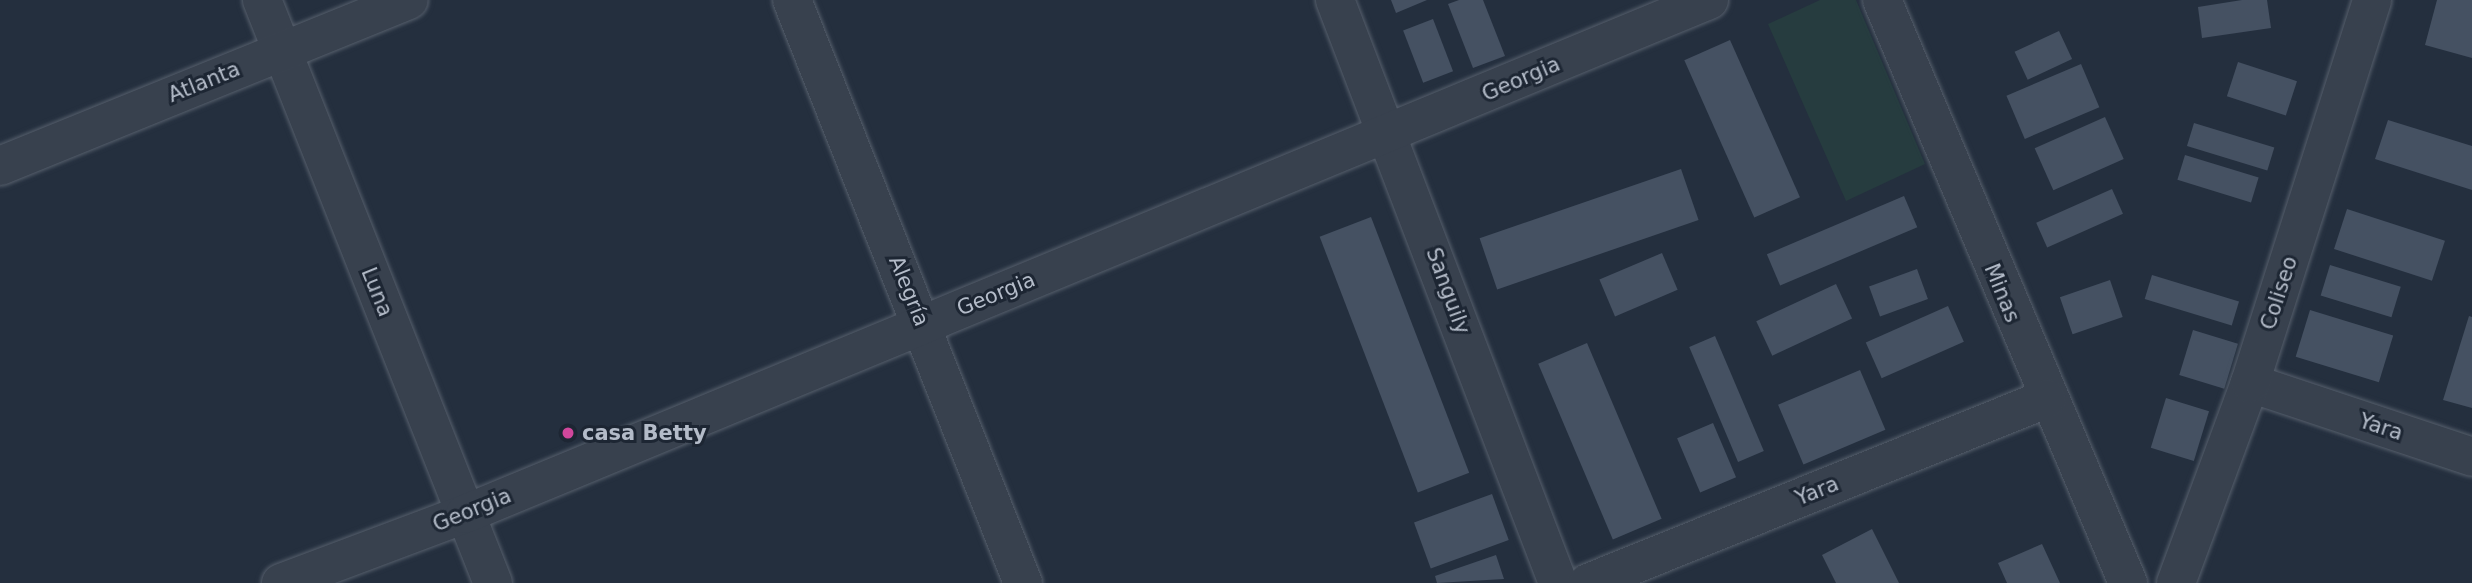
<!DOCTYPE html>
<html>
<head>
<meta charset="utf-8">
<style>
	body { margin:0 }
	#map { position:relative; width:2472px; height:583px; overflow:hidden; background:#242f3e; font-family:"DejaVu Sans",sans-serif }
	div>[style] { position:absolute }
	.green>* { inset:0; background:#263c3f }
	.building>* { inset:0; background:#455162; transform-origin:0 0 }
	.roads { filter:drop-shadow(0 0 2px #565f6c) drop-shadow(0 0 2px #565f6c) }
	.minor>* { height:38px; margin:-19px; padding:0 19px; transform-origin:19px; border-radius:19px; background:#38414e }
	.dots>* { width:19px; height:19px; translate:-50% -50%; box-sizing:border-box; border:4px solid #1d2633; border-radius:50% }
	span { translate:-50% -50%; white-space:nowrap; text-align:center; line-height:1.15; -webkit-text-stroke:6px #1d2633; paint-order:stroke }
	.street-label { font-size:21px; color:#b4bcc9 }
	.poi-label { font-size:21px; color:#b4bcc9; font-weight:700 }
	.left { translate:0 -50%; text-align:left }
</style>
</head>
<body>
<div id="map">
	<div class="green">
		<div style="clip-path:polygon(1820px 0,1856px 0,1925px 164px,1846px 201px,1768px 24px)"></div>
	</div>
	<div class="building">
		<div style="clip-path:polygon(1391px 0,1427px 0,1396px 13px)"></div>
		<div style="clip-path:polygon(1459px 0,1483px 0,1505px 56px,1473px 68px,1448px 4px)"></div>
		<div style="clip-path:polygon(2242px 0,2267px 0,2271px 28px,2202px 38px,2198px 7px)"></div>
		<div style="clip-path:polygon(2437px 0,2472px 0,2472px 58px,2425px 45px)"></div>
		<div style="left:1433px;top:19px;width:56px;height:32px;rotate:69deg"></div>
		<div style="left:2059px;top:31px;width:31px;height:49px;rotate:65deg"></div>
		<div style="left:1730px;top:40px;width:172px;height:50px;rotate:66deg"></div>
		<div style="left:2238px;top:62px;width:62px;height:36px;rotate:18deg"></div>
		<div style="left:2081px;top:64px;width:47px;height:81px;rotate:67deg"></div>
		<div style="left:2105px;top:117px;width:46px;height:77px;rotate:66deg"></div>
		<div style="clip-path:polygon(2388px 120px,2472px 146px,2472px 190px,2375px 159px)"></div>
		<div style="left:2194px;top:123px;width:84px;height:24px;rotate:17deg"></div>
		<div style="left:2185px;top:155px;width:77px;height:26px;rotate:17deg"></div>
		<div style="left:1681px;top:169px;width:54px;height:213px;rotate:71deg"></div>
		<div style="left:2112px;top:189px;width:27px;height:83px;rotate:66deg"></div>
		<div style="left:1904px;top:196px;width:34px;height:149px;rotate:67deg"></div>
		<div style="left:2347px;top:209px;width:103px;height:42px;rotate:18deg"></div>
		<div style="left:1371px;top:217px;width:274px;height:55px;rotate:69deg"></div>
		<div style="left:1662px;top:253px;width:40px;height:68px;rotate:67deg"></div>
		<div style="left:2330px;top:265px;width:74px;height:32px;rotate:17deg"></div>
		<div style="left:1917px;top:269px;width:32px;height:51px;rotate:70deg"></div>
		<div style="left:2152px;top:275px;width:91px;height:25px;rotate:17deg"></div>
		<div style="left:2110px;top:280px;width:39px;height:53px;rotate:71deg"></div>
		<div style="left:1836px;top:284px;width:38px;height:88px;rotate:65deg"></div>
		<div style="left:1948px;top:306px;width:39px;height:90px;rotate:66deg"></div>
		<div style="left:2310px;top:310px;width:87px;height:49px;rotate:17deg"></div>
		<div style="clip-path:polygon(2469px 316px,2472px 317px,2472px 408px,2443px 400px)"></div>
		<div style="left:2193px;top:330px;width:47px;height:47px;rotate:17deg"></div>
		<div style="left:1715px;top:336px;width:125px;height:28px;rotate:67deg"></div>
		<div style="left:1587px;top:343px;width:191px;height:53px;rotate:67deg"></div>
		<div style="left:1860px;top:370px;width:65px;height:89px;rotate:67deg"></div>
		<div style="left:2166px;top:398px;width:45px;height:52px;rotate:17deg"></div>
		<div style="left:1713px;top:423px;width:59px;height:39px;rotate:67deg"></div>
		<div style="left:1492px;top:494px;width:49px;height:83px;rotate:70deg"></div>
		<div style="clip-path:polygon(1872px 529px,1899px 583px,1836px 583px,1822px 555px)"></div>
		<div style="clip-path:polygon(2042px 544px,2060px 583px,2007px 583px,1998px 563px)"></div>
		<div style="clip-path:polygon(1496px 555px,1504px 579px,1437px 583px,1435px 576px)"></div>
	</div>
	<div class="roads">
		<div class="minor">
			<div style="left:262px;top:0;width:627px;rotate:68.39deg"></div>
			<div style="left:792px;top:0;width:627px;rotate:68.39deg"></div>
			<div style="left:1335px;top:0;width:624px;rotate:69.07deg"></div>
			<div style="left:1882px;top:0;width:633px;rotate:67.12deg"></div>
			<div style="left:0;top:166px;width:441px;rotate:-22.1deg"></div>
			<div style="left:2250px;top:383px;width:234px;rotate:18.4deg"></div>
			<div style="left:281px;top:583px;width:197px;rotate:-20.6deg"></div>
			<div style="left:465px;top:514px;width:1346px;rotate:-22.45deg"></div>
			<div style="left:1588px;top:583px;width:494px;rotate:-21.9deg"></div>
			<div style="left:2176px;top:583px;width:213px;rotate:-69.7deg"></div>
			<div style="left:2250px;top:383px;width:402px;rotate:-72.3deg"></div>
		</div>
	</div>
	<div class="dots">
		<div style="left:568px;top:433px;background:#d1479c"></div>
	</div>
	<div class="street-label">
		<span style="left:1521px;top:79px;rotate:-23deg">Georgia</span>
		<span style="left:204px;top:82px;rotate:-22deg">Atlanta</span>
		<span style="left:909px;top:291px;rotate:68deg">Alegría</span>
		<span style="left:1448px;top:291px;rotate:70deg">Sanguily</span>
		<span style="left:377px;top:292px;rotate:68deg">Luna</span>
		<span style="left:2002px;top:293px;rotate:68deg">Minas</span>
		<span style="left:2279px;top:293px;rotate:-72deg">Coliseo</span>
		<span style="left:996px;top:294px;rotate:-22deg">Georgia</span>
		<span style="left:2381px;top:427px;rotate:18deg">Yara</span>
		<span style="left:1817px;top:491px;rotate:-22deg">Yara</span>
		<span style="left:472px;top:510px;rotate:-22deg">Georgia</span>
	</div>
	<div class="poi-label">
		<span class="left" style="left:582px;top:433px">casa Betty</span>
	</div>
</div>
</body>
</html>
